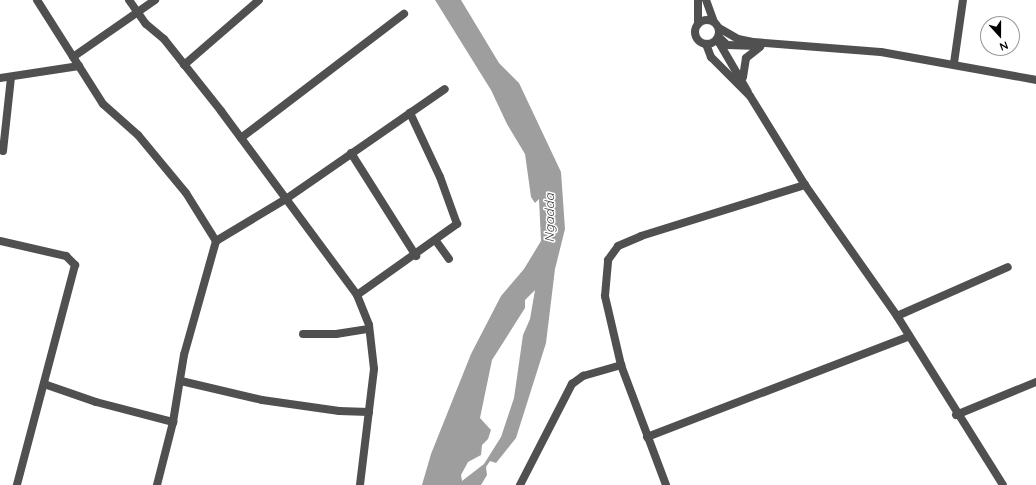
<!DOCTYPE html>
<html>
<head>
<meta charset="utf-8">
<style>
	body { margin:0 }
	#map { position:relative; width:1036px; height:485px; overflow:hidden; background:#fff; font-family:Quicksand,sans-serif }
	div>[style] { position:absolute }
	.water>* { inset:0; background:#9e9e9e }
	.minor>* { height:8px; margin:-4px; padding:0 4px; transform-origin:4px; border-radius:4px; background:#505050 }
	.minor>.ring { margin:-4px; padding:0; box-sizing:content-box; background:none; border:8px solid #505050; border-radius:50% }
	span { translate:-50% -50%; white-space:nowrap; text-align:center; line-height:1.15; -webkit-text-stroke:3px #fff; paint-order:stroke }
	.water-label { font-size:13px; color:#3f3f3f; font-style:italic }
	.north { position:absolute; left:980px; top:16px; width:40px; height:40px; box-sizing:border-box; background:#fff; border:1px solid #999; border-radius:50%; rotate:159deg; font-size:11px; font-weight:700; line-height:16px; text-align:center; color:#000 }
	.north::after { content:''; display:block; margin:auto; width:14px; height:18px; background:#000; clip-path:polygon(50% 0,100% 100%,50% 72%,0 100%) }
</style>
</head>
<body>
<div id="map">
	<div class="water">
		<div style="clip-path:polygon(evenodd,435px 0,461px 0,499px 63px,519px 83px,561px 172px,565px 229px,555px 269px,546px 343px,516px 438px,496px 463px,490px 461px,486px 467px,487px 475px,481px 485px,422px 485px,431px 454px,471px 354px,501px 296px,524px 269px,541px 241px,539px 199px,535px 203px,531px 197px,525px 154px,507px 124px,491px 90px,435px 0,535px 290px,530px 319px,523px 335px,514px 398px,501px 437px,484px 464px,462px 481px,461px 475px,468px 462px,481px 455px,482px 445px,488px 439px,491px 430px,480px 418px,492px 360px,525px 308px,525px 300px,535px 290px)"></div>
	</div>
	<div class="minor">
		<div style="left:37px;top:0;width:123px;rotate:57.6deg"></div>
		<div style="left:103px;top:104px;width:47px;rotate:41.5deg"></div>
		<div style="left:138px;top:135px;width:75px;rotate:50.4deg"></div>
		<div style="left:186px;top:193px;width:57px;rotate:58deg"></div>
		<div style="left:129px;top:0;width:29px;rotate:55deg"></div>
		<div style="left:146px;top:24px;width:23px;rotate:40deg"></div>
		<div style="left:164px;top:39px;width:92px;rotate:51.6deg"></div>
		<div style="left:221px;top:111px;width:229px;rotate:53.5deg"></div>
		<div style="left:357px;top:295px;width:32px;rotate:68deg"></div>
		<div style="left:369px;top:325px;width:44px;rotate:83.5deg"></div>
		<div style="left:374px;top:369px;width:117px;rotate:96.9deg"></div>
		<div style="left:698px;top:0;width:24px;rotate:90deg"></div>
		<div style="left:706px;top:0;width:23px;rotate:70deg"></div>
		<div class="ring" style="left:695px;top:20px;width:16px;height:16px"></div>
		<div style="left:719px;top:28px;width:22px;rotate:30deg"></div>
		<div style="left:738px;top:39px;width:15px;rotate:11deg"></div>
		<div style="left:753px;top:42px;width:128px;rotate:4.5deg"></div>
		<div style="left:881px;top:52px;width:158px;rotate:10.2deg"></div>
		<div style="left:717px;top:39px;width:61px;rotate:59.7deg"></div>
		<div style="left:721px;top:39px;width:8px;rotate:45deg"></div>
		<div style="left:727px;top:45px;width:30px;rotate:2deg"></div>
		<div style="left:706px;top:44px;width:14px;rotate:69deg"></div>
		<div style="left:711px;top:57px;width:55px;rotate:45deg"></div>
		<div style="left:750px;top:96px;width:105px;rotate:58.3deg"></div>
		<div style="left:805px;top:185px;width:160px;rotate:54.9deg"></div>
		<div style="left:897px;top:316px;width:199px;rotate:57.9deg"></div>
		<div style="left:73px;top:57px;width:100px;rotate:-34.8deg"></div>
		<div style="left:954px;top:63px;width:64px;rotate:-81.9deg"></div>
		<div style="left:184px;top:65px;width:99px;rotate:-40.9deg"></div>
		<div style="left:743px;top:77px;width:19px;rotate:-81deg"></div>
		<div style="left:746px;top:58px;width:18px;rotate:-38deg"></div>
		<div style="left:0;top:78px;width:80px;rotate:-8.6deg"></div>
		<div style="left:241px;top:138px;width:205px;rotate:-37.3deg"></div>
		<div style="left:3px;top:151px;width:74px;rotate:-83.8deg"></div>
		<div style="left:351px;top:153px;width:122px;rotate:57.7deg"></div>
		<div style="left:0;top:241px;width:68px;rotate:12.8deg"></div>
		<div style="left:66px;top:256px;width:13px;rotate:45deg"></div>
		<div style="left:75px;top:265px;width:228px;rotate:104.8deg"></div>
		<div style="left:436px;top:241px;width:22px;rotate:54deg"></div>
		<div style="left:357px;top:295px;width:123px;rotate:-35.4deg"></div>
		<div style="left:457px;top:224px;width:50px;rotate:-109.9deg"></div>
		<div style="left:440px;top:177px;width:71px;rotate:-115.1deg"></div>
		<div style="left:897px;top:316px;width:121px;rotate:-23.8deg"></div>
		<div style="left:303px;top:334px;width:33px"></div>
		<div style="left:336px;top:334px;width:33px;rotate:-9deg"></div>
		<div style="left:181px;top:381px;width:83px;rotate:13.2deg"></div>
		<div style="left:262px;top:400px;width:78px;rotate:8.1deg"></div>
		<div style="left:339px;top:411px;width:30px;rotate:2deg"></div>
		<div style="left:44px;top:384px;width:55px;rotate:19.1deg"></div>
		<div style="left:96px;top:402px;width:80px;rotate:14.6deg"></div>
		<div style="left:956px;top:415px;width:87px;rotate:-22.4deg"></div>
		<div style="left:647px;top:437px;width:279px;rotate:-21deg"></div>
		<div style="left:157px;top:485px;width:65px;rotate:-75.7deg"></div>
		<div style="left:173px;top:422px;width:68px;rotate:-80.7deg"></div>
		<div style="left:184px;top:355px;width:118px;rotate:-74.3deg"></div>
		<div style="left:216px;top:241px;width:82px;rotate:-31deg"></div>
		<div style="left:286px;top:199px;width:193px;rotate:-34.7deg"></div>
		<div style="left:520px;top:485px;width:114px;rotate:-62.8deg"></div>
		<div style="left:572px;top:384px;width:14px;rotate:-36deg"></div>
		<div style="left:583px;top:376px;width:40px;rotate:-16deg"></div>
		<div style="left:666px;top:485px;width:128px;rotate:-110.6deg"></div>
		<div style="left:621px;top:365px;width:71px;rotate:-103.1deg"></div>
		<div style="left:605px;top:296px;width:36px;rotate:-85deg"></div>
		<div style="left:608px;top:260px;width:17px;rotate:-54deg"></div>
		<div style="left:618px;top:246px;width:25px;rotate:-23deg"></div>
		<div style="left:641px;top:236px;width:172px;rotate:-17.3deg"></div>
	</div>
	<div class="water-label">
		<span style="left:549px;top:218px;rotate:-90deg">Ngadda</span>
	</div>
	<div class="north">N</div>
</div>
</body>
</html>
